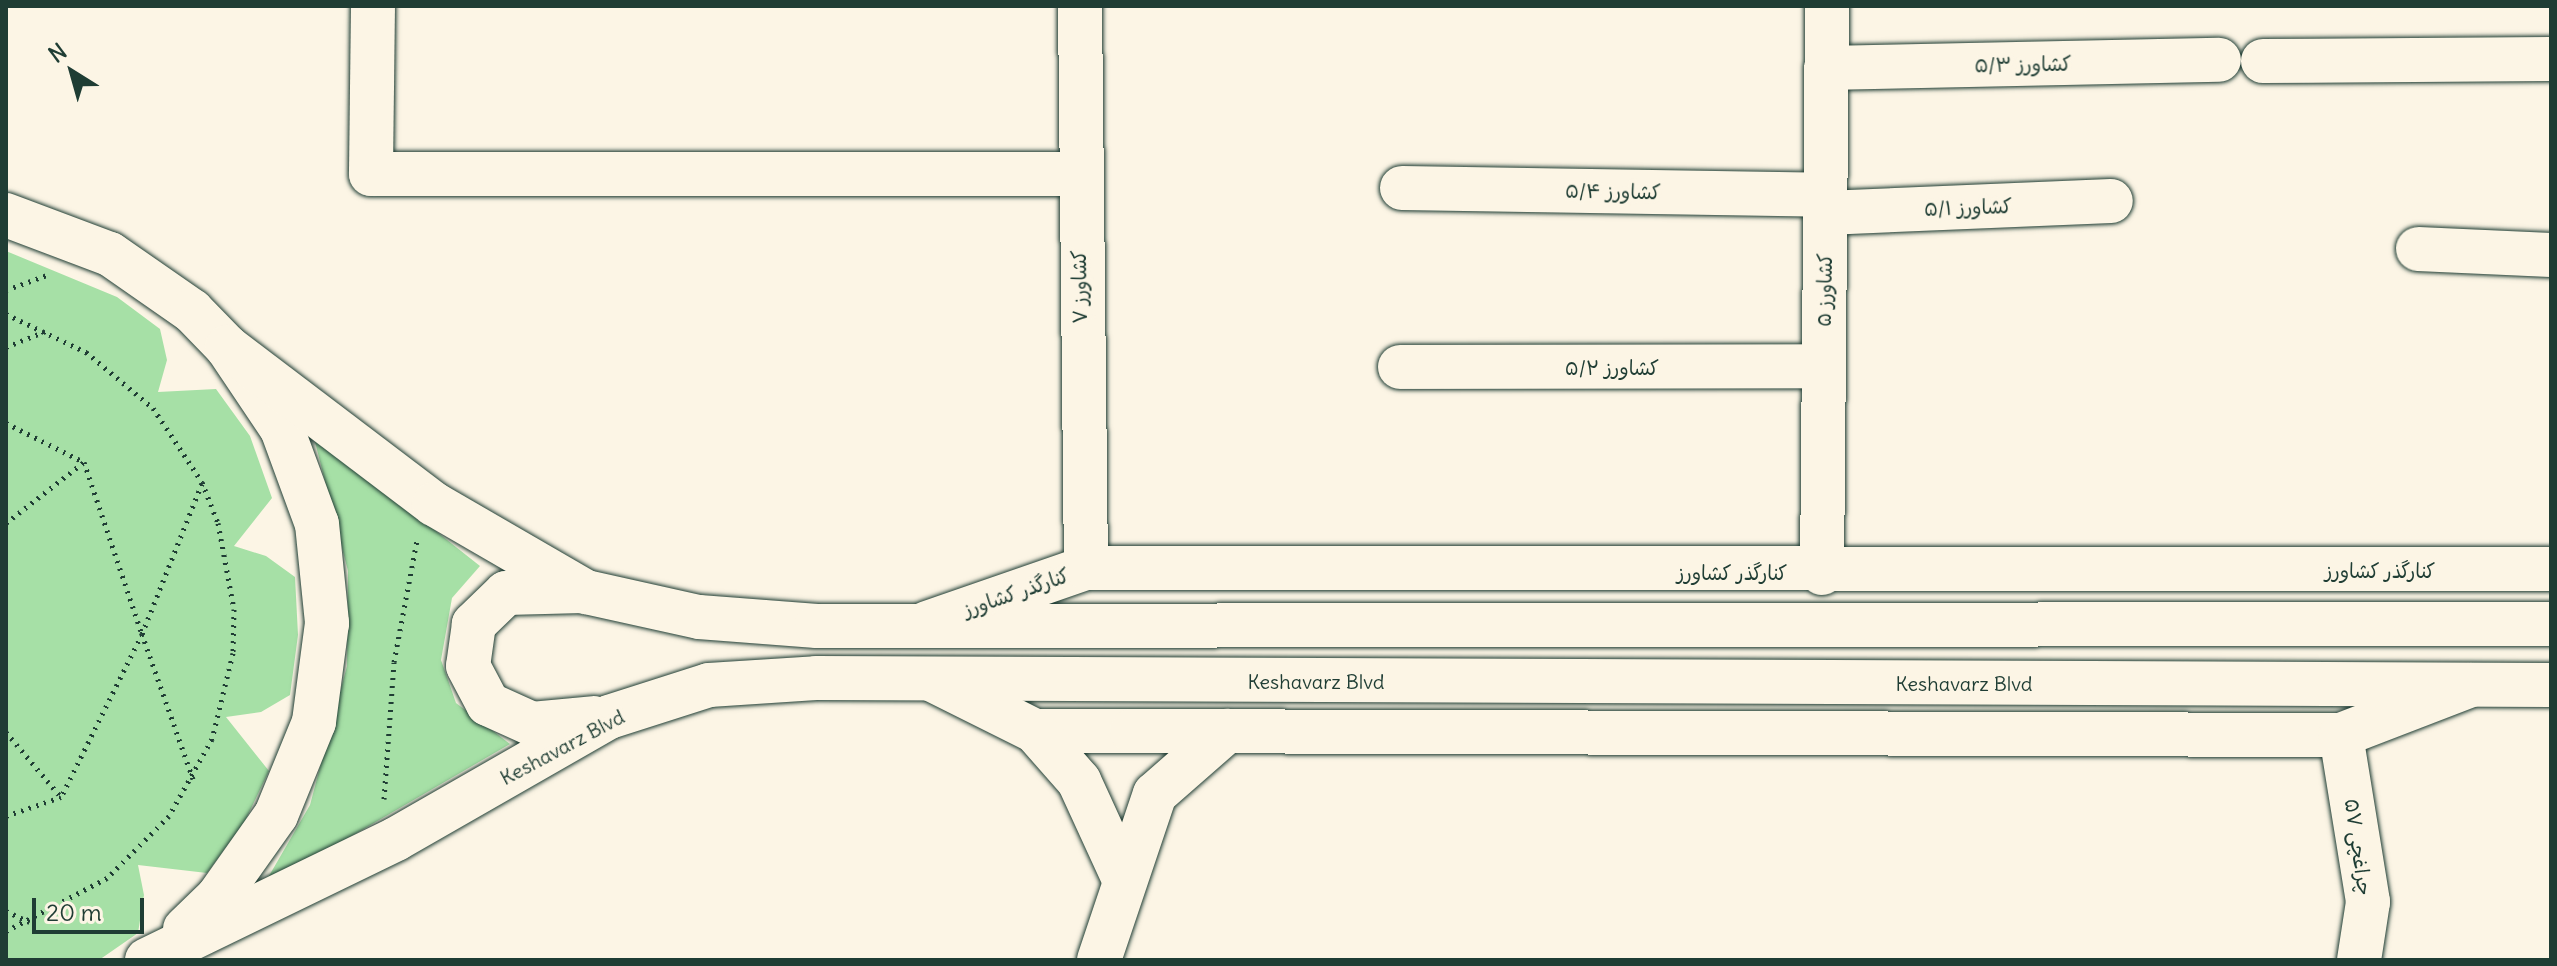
<!DOCTYPE html>
<html>
<head>
<meta charset="utf-8">
<style>
	body { margin:0 }
	#map { position:relative; width:2557px; height:966px; overflow:hidden; background:#fcf5e5; font-family:Delius,"Playpen Sans Arabic",sans-serif }
	div>[style] { position:absolute }
	.green>* { inset:0; background:#a6e0a6 }
	.path>* { height:5px; margin-top:-2.5px; transform-origin:0; background:repeating-linear-gradient(90deg,#1f3d34 0 2px,transparent 0 8px) }
	.roads { filter:drop-shadow(0 0 2px #1f3d34) drop-shadow(0 0 2px #1f3d34) }
	.minor>* { height:44px; margin:-22px; padding:0 22px; transform-origin:22px; border-radius:22px; background:#fcf5e5 }
	.major>* { height:44px; margin:-22px; padding:0 22px; transform-origin:22px; border-radius:22px; background:#fcf5e5 }
	span { translate:-50% -50%; white-space:nowrap; text-align:center; line-height:1.15; -webkit-text-stroke:8px #fcf5e5; paint-order:stroke }
	.street-label { font-size:20px; color:#1f3d34 }
	.frame { position:absolute; inset:0; border:8px solid #1f3d34; pointer-events:none }
	.north { position:absolute; left:32px; top:32px; width:80px; height:80px; -webkit-text-stroke:6px #fcf5e5; paint-order:stroke; rotate:323deg; font-size:22px; font-weight:700; line-height:32px; text-align:center; color:#1f3d34 }
	.north::after { content:''; display:block; margin:auto; width:28px; height:36px; background:#1f3d34; clip-path:polygon(50% 0,100% 100%,50% 72%,0 100%) }
	.scale { position:absolute; left:32px; top:898px; width:112px; height:36px; box-sizing:border-box; border:4px solid #1f3d34; border-top:0; padding-left:10px; font-size:24px; line-height:28px; white-space:nowrap; color:#1f3d34; -webkit-text-stroke:6px #fcf5e5; paint-order:stroke }
</style>
</head>
<body>
<div id="map">
	<div class="green">
		<div style="clip-path:polygon(6px 251px,117px 297px,160px 329px,167px 360px,158px 392px,216px 389px,250px 436px,272px 498px,234px 546px,266px 556px,295px 577px,298px 635px,290px 695px,261px 712px,226px 717px,269px 771px,245px 821px,207px 873px,138px 865px,144px 895px,138px 933px,99px 960px,6px 960px)"></div>
		<div style="clip-path:polygon(313px 434px,480px 566px,452px 598px,441px 660px,456px 703px,510px 744px,262px 888px,310px 805px,347px 666px,348px 571px)"></div>
	</div>
	<div class="path">
		<div style="left:6px;top:290px;width:47px;rotate:-20deg"></div>
		<div style="left:6px;top:314px;width:89px;rotate:25.4deg"></div>
		<div style="left:86px;top:352px;width:87px;rotate:39.9deg"></div>
		<div style="left:153px;top:408px;width:89px;rotate:56.5deg"></div>
		<div style="left:202px;top:482px;width:44px;rotate:68.7deg"></div>
		<div style="left:218px;top:523px;width:87px;rotate:79.5deg"></div>
		<div style="left:234px;top:609px;width:44px;rotate:91.3deg"></div>
		<div style="left:233px;top:653px;width:89px;rotate:103.7deg"></div>
		<div style="left:212px;top:739px;width:88px;rotate:119.2deg"></div>
		<div style="left:169px;top:816px;width:88px;rotate:135deg"></div>
		<div style="left:107px;top:878px;width:114px;rotate:152.3deg"></div>
		<div style="left:6px;top:347px;width:43px;rotate:-21.8deg"></div>
		<div style="left:6px;top:423px;width:87px;rotate:26.6deg"></div>
		<div style="left:84px;top:462px;width:182px;rotate:71.4deg"></div>
		<div style="left:142px;top:634px;width:182px;rotate:116.4deg"></div>
		<div style="left:61px;top:797px;width:58px;rotate:160.9deg"></div>
		<div style="left:6px;top:523px;width:99px;rotate:-38deg"></div>
		<div style="left:6px;top:732px;width:85px;rotate:49.8deg"></div>
		<div style="left:193px;top:779px;width:154px;rotate:-109.4deg"></div>
		<div style="left:142px;top:634px;width:162px;rotate:-68.3deg"></div>
		<div style="left:384px;top:799px;width:137px;rotate:-85.8deg"></div>
		<div style="left:394px;top:662px;width:124px;rotate:-79.3deg"></div>
		<div style="left:6px;top:911px;width:26px;rotate:25deg"></div>
	</div>
	<div class="roads">
		<div class="minor">
			<div style="left:373px;top:6px;width:168px;rotate:90.7deg"></div>
			<div style="left:371px;top:174px;width:706px"></div>
			<div style="left:1080px;top:6px;width:562px;rotate:89.39deg"></div>
			<div style="left:2263px;top:61px;width:288px;rotate:-0.4deg"></div>
			<div style="left:1826px;top:68px;width:393px;rotate:-1.2deg"></div>
			<div style="left:1402px;top:188px;width:423px;rotate:0.9deg"></div>
			<div style="left:1825px;top:213px;width:286px;rotate:-2.4deg"></div>
			<div style="left:2418px;top:249px;width:133px;rotate:2.6deg"></div>
			<div style="left:1400px;top:367px;width:424px;rotate:-0.1deg"></div>
			<div style="left:1822px;top:573px;width:567px;rotate:-89.49deg"></div>
			<div style="left:927px;top:623px;width:168px;rotate:-19.1deg"></div>
			<div style="left:1086px;top:568px;width:1465px;rotate:0.04deg"></div>
			<div style="left:931px;top:679px;width:116px;rotate:26.6deg"></div>
			<div style="left:1035px;top:731px;width:97px"></div>
			<div style="left:1132px;top:731px;width:1209px;rotate:0.19deg"></div>
			<div style="left:2341px;top:735px;width:139px;rotate:-21deg"></div>
			<div style="left:1035px;top:731px;width:67px;rotate:48.7deg"></div>
			<div style="left:1079px;top:781px;width:106px;rotate:65.4deg"></div>
			<div style="left:2341px;top:735px;width:169px;rotate:80.8deg"></div>
			<div style="left:2368px;top:902px;width:59px;rotate:98.8deg"></div>
			<div style="left:1099px;top:960px;width:175px;rotate:-71.4deg"></div>
			<div style="left:1155px;top:794px;width:96px;rotate:-41.2deg"></div>
		</div>
		<div class="major">
			<div style="left:6px;top:215px;width:111px;rotate:20.6deg"></div>
			<div style="left:110px;top:254px;width:100px;rotate:34.8deg"></div>
			<div style="left:192px;top:311px;width:50px;rotate:45.8deg"></div>
			<div style="left:227px;top:347px;width:99px;rotate:56.1deg"></div>
			<div style="left:282px;top:429px;width:101px;rotate:69.8deg"></div>
			<div style="left:317px;top:524px;width:100px;rotate:84.2deg"></div>
			<div style="left:327px;top:623px;width:100px;rotate:97.5deg"></div>
			<div style="left:314px;top:722px;width:100px;rotate:112.2deg"></div>
			<div style="left:276px;top:815px;width:100px;rotate:125.3deg"></div>
			<div style="left:218px;top:897px;width:46px;rotate:135.9deg"></div>
			<div style="left:227px;top:347px;width:260px;rotate:37.2deg"></div>
			<div style="left:434px;top:504px;width:176px;rotate:30.1deg"></div>
			<div style="left:586px;top:592px;width:116px;rotate:12.5deg"></div>
			<div style="left:699px;top:617px;width:118px;rotate:4.4deg"></div>
			<div style="left:817px;top:626px;width:1734px;rotate:-0.07deg"></div>
			<div style="left:583px;top:591px;width:77px;rotate:178.5deg"></div>
			<div style="left:506px;top:593px;width:45px;rotate:135.9deg"></div>
			<div style="left:474px;top:624px;width:42px;rotate:98.1deg"></div>
			<div style="left:468px;top:666px;width:43px;rotate:62.2deg"></div>
			<div style="left:488px;top:704px;width:48px;rotate:24.4deg"></div>
			<div style="left:532px;top:724px;width:62px;rotate:-5.5deg"></div>
			<div style="left:147px;top:960px;width:277px;rotate:-25.9deg"></div>
			<div style="left:396px;top:839px;width:245px;rotate:-29.8deg"></div>
			<div style="left:609px;top:717px;width:105px;rotate:-17.7deg"></div>
			<div style="left:709px;top:685px;width:107px;rotate:-3.7deg"></div>
			<div style="left:816px;top:678px;width:1735px;rotate:0.23deg"></div>
		</div>
	</div>
	<div class="street-label">
		<span style="left:2023px;top:64px;rotate:-1deg">کشاورز ۵/۳</span>
		<span style="left:1613px;top:191px;rotate:1deg">کشاورز ۵/۴</span>
		<span style="left:1968px;top:207px;rotate:-2deg">کشاورز ۵/۱</span>
		<span style="left:1079px;top:287px;rotate:-91deg">کشاورز ۷</span>
		<span style="left:1824px;top:290px;rotate:-89deg">کشاورز ۵</span>
		<span style="left:1612px;top:367px">کشاورز ۵/۲</span>
		<span style="left:2380px;top:570px">کنارگذر کشاورز</span>
		<span style="left:1732px;top:572px">کنارگذر کشاورز</span>
		<span style="left:1016px;top:592px;rotate:-19deg">کنارگذر کشاورز</span>
		<span style="left:1316px;top:681px">Keshavarz Blvd</span>
		<span style="left:1964px;top:683px">Keshavarz Blvd</span>
		<span style="left:562px;top:747px;rotate:-28deg">Keshavarz Blvd</span>
		<span style="left:2359px;top:847px;rotate:82deg">چراغچی ۵۷</span>
	</div>
	<div class="frame"></div>
	<div class="north">N</div>
	<div class="scale">20 m</div>
</div>
</body>
</html>
